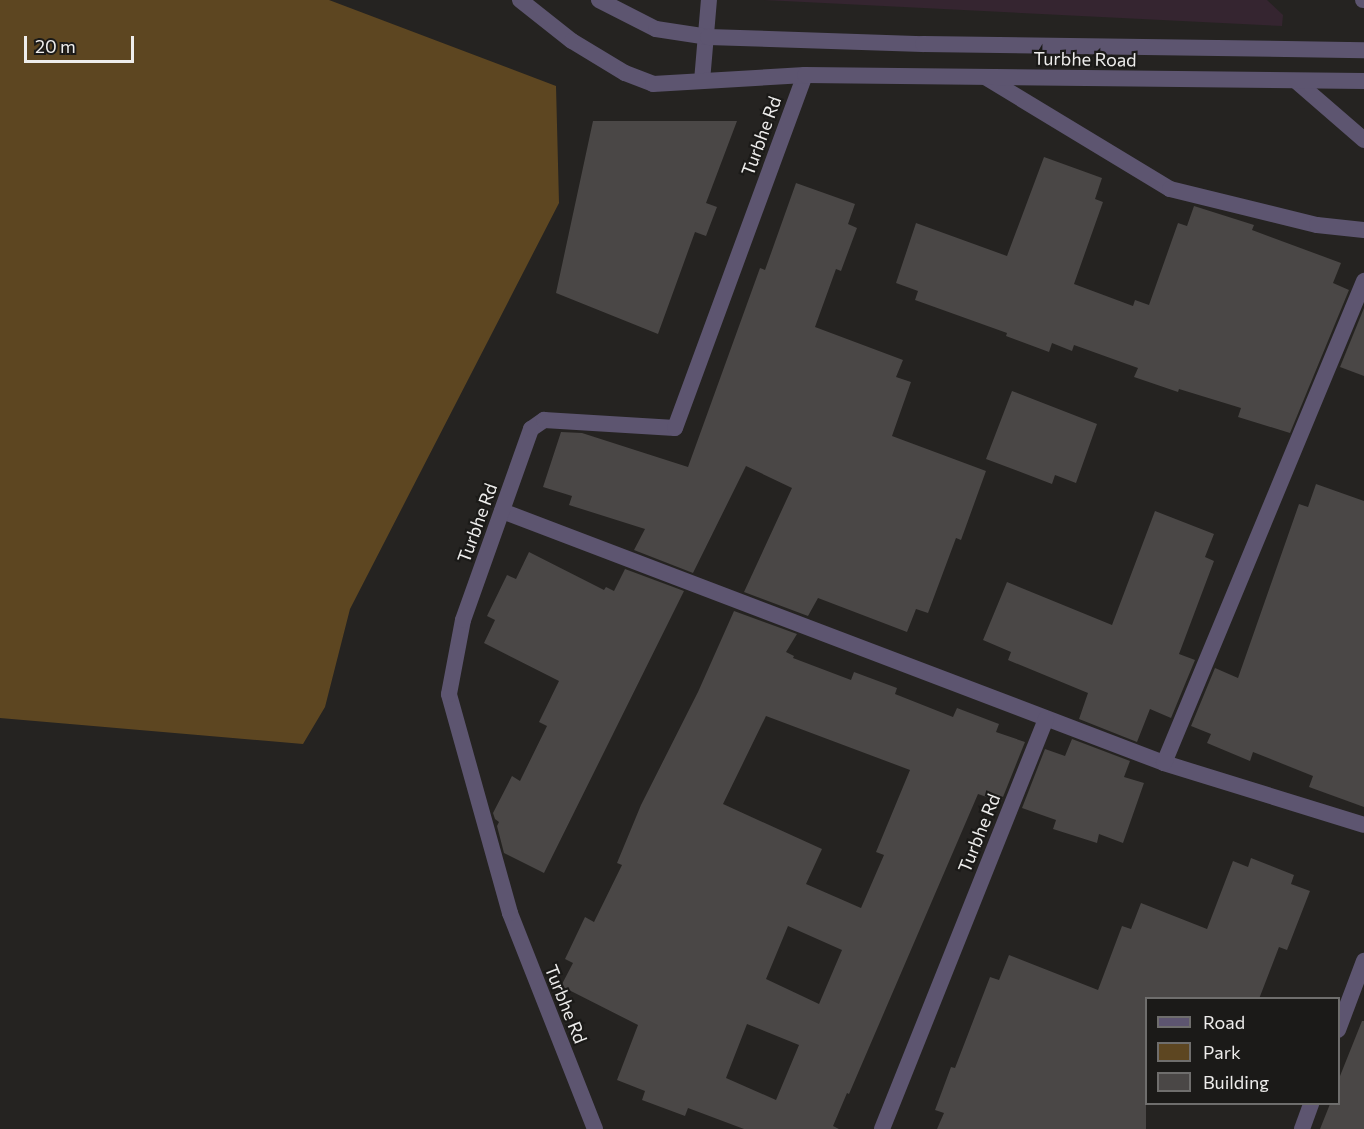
<!DOCTYPE html>
<html>
<head>
<meta charset="utf-8">
<style>
	body { margin:0 }
	#map { position:relative; width:1364px; height:1129px; overflow:hidden; background:#252321; font-family:Commissioner,sans-serif }
	div>[style] { position:absolute }
	.commercial>* { inset:0; background:#352530 }
	.green>* { inset:0; background:#5d4621 }
	.building>* { inset:0; background:#4a4746 }
	.minor>* { height:16px; margin:-8px; padding:0 8px; transform-origin:8px; border-radius:8px; background:#5d5570 }
	.tertiary>* { height:16px; margin:-8px; padding:0 8px; transform-origin:8px; border-radius:8px; background:#5d5570 }
	span { translate:-50% -50%; white-space:nowrap; text-align:center; line-height:1.15; -webkit-text-stroke:4.5px #1b1a18; paint-order:stroke }
	.street-label { font-size:18px; color:#eeedec }
	.legend { position:absolute; left:1145px; top:997px; width:195px; height:108px; box-sizing:border-box; background:#1b1a18; border:2px solid #6f6e6d; margin:0; padding:8px 10px; list-style:none; font-size:18px; color:#eeedec }
	.legend li { display:flex; align-items:center; gap:12px; height:30px }
	.legend b { width:30px; border:2px solid #6f6e6d }
	.scale { position:absolute; left:24px; top:36px; width:110px; height:27px; box-sizing:border-box; border:3px solid #eeedec; border-top:0; padding-left:8px; font-size:18px; line-height:21px; white-space:nowrap; color:#eeedec; -webkit-text-stroke:4px #1b1a18; paint-order:stroke }
</style>
</head>
<body>
<div id="map">
	<div class="commercial">
		<div style="clip-path:polygon(764px 0,1267px 0,1283px 15px,1282px 26px)"></div>
	</div>
	<div class="green">
		<div style="clip-path:polygon(0 0,329px 0,556px 86px,559px 203px,350px 609px,325px 707px,303px 744px,0 718px)"></div>
	</div>
	<div class="building">
		<div style="clip-path:polygon(593px 121px,737px 121px,706px 203px,717px 207px,706px 236px,695px 232px,658px 334px,556px 293px)"></div>
		<div style="clip-path:polygon(1044px 157px,1102px 178px,1095px 199px,1103px 202px,1074px 284px,1133px 306px,1135px 300px,1149px 305px,1178px 223px,1187px 226px,1194px 206px,1254px 225px,1252px 230px,1341px 263px,1333px 283px,1349px 290px,1290px 433px,1238px 417px,1241px 408px,1179px 389px,1178px 392px,1134px 377px,1138px 368px,1074px 345px,1072px 351px,1052px 343px,1049px 352px,1006px 336px,1007px 333px,915px 300px,918px 291px,896px 283px,916px 223px,1007px 256px)"></div>
		<div style="clip-path:polygon(796px 183px,855px 204px,848px 224px,857px 228px,841px 271px,836px 269px,815px 327px,903px 360px,896px 377px,911px 382px,892px 436px,986px 471px,961px 540px,956px 538px,928px 613px,916px 609px,907px 632px,818px 598px,808px 616px,744px 592px,792px 488px,746px 466px,693px 573px,634px 550px,645px 529px,569px 505px,572px 496px,543px 487px,561px 432px,582px 433px,688px 467px,760px 268px,765px 270px)"></div>
		<div style="clip-path:polygon(1364px 308px,1364px 376px,1340px 367px)"></div>
		<div style="clip-path:polygon(1012px 391px,1097px 424px,1076px 483px,1055px 475px,1052px 484px,986px 459px)"></div>
		<div style="clip-path:polygon(1316px 484px,1364px 501px,1364px 807px,1309px 787px,1313px 776px,1253px 752px,1250px 761px,1207px 743px,1211px 734px,1191px 726px,1215px 668px,1238px 678px,1299px 504px,1308px 507px)"></div>
		<div style="clip-path:polygon(1155px 511px,1214px 534px,1205px 557px,1214px 561px,1179px 654px,1195px 660px,1171px 718px,1150px 709px,1137px 742px,1079px 719px,1088px 693px,1008px 660px,1011px 652px,983px 640px,1007px 582px,1112px 625px)"></div>
		<div style="clip-path:polygon(529px 552px,604px 590px,606px 587px,614px 591px,625px 569px,684px 591px,544px 873px,504px 853px,497px 826px,499px 822px,495px 819px,493px 813px,512px 776px,520px 781px,547px 726px,539px 722px,559px 681px,484px 643px,495px 620px,487px 616px,507px 575px,516px 579px)"></div>
		<div style="clip-path:polygon(evenodd,734px 611px,797px 634px,786px 652px,794px 656px,793px 658px,851px 680px,854px 672px,897px 688px,895px 694px,953px 717px,957px 708px,999px 724px,996px 732px,1025px 742px,1001px 802px,978px 794px,849px 1094px,847px 1093px,833px 1126px,839px 1129px,744px 1129px,688px 1108px,685px 1116px,642px 1100px,645px 1091px,617px 1080px,638px 1025px,561px 986px,573px 963px,565px 959px,585px 917px,594px 922px,622px 865px,617px 863px,641px 805px,698px 692px,734px 611px,766px 716px,910px 770px,876px 852px,884px 855px,861px 908px,806px 884px,822px 849px,723px 804px,766px 716px,734px 611px,788px 926px,842px 950px,819px 1004px,766px 979px,788px 926px,734px 611px,747px 1024px,799px 1045px,776px 1100px,726px 1078px,747px 1024px)"></div>
		<div style="clip-path:polygon(1072px 739px,1130px 761px,1124px 777px,1144px 783px,1123px 843px,1099px 834px,1097px 843px,1053px 829px,1056px 820px,1022px 808px,1045px 749px,1065px 756px)"></div>
		<div style="clip-path:polygon(1251px 858px,1294px 875px,1291px 884px,1310px 891px,1287px 950px,1279px 947px,1259px 999px,1146px 999px,1146px 1129px,937px 1129px,944px 1113px,935px 1110px,951px 1067px,955px 1068px,990px 977px,999px 980px,1009px 955px,1098px 990px,1122px 926px,1131px 929px,1141px 903px,1207px 929px,1233px 861px,1248px 867px)"></div>
		<div style="clip-path:polygon(1362px 1021px,1364px 1021px,1364px 1129px,1320px 1129px,1330px 1104px,1338px 1104px,1338px 1081px)"></div>
	</div>
	<div class="minor">
		<div style="left:1363px;top:0;width:1px"></div>
		<div style="left:985px;top:77px;width:216px;rotate:31.2deg"></div>
		<div style="left:1170px;top:189px;width:151px;rotate:13.8deg"></div>
		<div style="left:1317px;top:225px;width:47px;rotate:6.1deg"></div>
		<div style="left:702px;top:81px;width:81px;rotate:-85.1deg"></div>
		<div style="left:1296px;top:81px;width:90px;rotate:40.9deg"></div>
		<div style="left:502px;top:511px;width:708px;rotate:20.84deg"></div>
		<div style="left:1164px;top:763px;width:209px;rotate:17.2deg"></div>
		<div style="left:1164px;top:763px;width:522px;rotate:-67.46deg"></div>
		<div style="left:1338px;top:1030px;width:74px;rotate:-69.4deg"></div>
		<div style="left:595px;top:1129px;width:232px;rotate:-111.5deg"></div>
		<div style="left:510px;top:913px;width:227px;rotate:-105.6deg"></div>
		<div style="left:449px;top:694px;width:75px;rotate:-79.3deg"></div>
		<div style="left:463px;top:620px;width:203px;rotate:-70.4deg"></div>
		<div style="left:531px;top:429px;width:16px;rotate:-35deg"></div>
		<div style="left:544px;top:420px;width:131px;rotate:3.5deg"></div>
		<div style="left:675px;top:428px;width:376px;rotate:-69.8deg"></div>
		<div style="left:882px;top:1129px;width:442px;rotate:-68.2deg"></div>
		<div style="left:1302px;top:1129px;width:27px;rotate:-70deg"></div>
	</div>
	<div class="tertiary">
		<div style="left:520px;top:0;width:66px;rotate:38.3deg"></div>
		<div style="left:572px;top:41px;width:62px;rotate:31.1deg"></div>
		<div style="left:625px;top:73px;width:30px;rotate:21deg"></div>
		<div style="left:653px;top:84px;width:152px;rotate:-3.4deg"></div>
		<div style="left:805px;top:75px;width:559px;rotate:0.61deg"></div>
		<div style="left:599px;top:0;width:64px;rotate:27deg"></div>
		<div style="left:656px;top:29px;width:53px;rotate:8.7deg"></div>
		<div style="left:708px;top:37px;width:215px;rotate:1.9deg"></div>
		<div style="left:923px;top:44px;width:441px;rotate:0.8deg"></div>
	</div>
	<div class="street-label">
		<span style="left:1085px;top:59px;rotate:1deg">Turbhe Road</span>
		<span style="left:761px;top:136px;rotate:-70deg">Turbhe Rd</span>
		<span style="left:477px;top:523px;rotate:-70deg">Turbhe Rd</span>
		<span style="left:979px;top:833px;rotate:-68deg">Turbhe Rd</span>
		<span style="left:566px;top:1004px;rotate:68deg">Turbhe Rd</span>
	</div>
	<ul class="legend">
	<li><b style="height:8px;background:#5d5570"></b>Road</li>
	<li><b style="height:16px;background:#5d4621"></b>Park</li>
	<li><b style="height:16px;background:#4a4746"></b>Building</li>
	</ul>
	<div class="scale">20 m</div>
</div>
</body>
</html>
